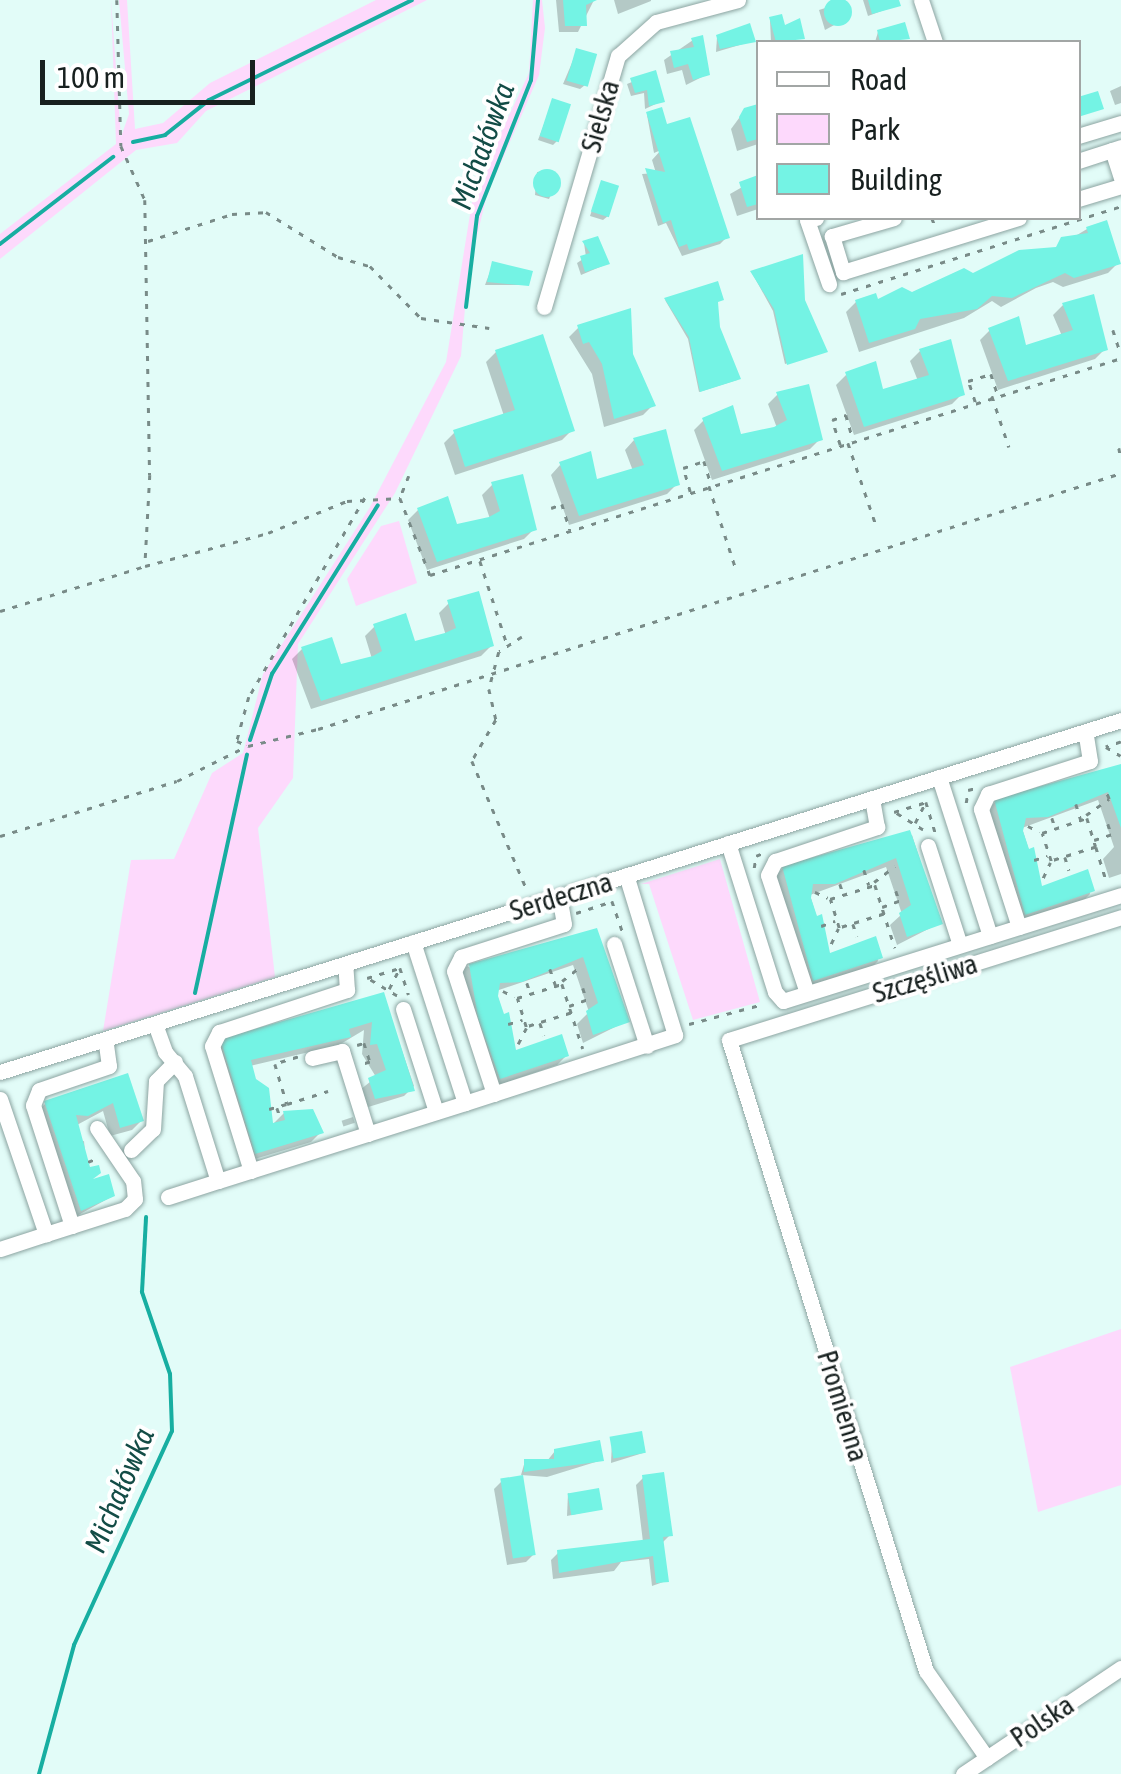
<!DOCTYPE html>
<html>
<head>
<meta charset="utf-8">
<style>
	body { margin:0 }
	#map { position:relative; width:1121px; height:1774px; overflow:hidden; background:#e2fcf8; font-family:"Asap Condensed",sans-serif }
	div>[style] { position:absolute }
	.green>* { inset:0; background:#fdd9fc }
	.shadow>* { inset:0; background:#0003; transform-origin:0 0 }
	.stream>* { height:4px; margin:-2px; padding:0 2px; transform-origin:2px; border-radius:2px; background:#17aea1 }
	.building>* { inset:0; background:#74f3e4; transform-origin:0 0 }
	.round { border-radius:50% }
	.path>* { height:2.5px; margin-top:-1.25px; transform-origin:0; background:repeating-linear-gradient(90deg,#798b88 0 5px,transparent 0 13px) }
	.roads { filter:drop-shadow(0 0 2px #8ca4a1) drop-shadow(0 0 2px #8ca4a1) }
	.minor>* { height:15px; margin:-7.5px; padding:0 7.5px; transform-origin:7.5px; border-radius:7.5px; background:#fff }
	span { translate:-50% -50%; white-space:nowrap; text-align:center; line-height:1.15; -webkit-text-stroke:8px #fff; paint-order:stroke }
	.street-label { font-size:28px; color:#17201f }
	.water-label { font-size:30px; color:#134c46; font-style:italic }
	.legend { position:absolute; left:756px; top:40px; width:325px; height:180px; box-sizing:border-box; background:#fff; border:2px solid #a2a6a5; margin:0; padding:12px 18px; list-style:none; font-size:30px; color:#17201f }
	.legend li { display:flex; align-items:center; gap:20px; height:50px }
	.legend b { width:50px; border:2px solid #a2a6a5 }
	.scale { position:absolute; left:40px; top:60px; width:215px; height:45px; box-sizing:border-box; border:5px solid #17201f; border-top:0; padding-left:12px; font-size:30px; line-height:35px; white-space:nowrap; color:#17201f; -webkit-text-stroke:8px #fff; paint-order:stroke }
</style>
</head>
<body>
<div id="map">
	<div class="green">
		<div style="clip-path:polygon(111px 0,121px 137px,129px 114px,119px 0,127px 0,135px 129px,163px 123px,210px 83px,376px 0,427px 0,206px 111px,177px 143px,136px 150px,0 259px,0 234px,116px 144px)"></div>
		<div style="clip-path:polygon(533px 0,542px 0,545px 28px,539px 75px,487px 195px,468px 272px,461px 356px,395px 493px,298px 644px,293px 778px,258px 828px,275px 977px,103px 1031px,131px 860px,174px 859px,212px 773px,243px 753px,263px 674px,370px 507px,446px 362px,474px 190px,529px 73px)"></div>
		<div style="clip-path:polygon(399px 521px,417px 583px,356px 606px,347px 579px,381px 526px)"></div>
		<div style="clip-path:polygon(720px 859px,760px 1002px,693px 1020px,649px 884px,641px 884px)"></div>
		<div style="clip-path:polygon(1121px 1329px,1121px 1485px,1038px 1512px,1010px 1367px)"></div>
	</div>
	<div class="shadow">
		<div style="clip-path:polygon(556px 0,594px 0,578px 32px,559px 32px)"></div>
		<div style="clip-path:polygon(614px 0,651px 0,651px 1px,618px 14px)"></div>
		<div style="clip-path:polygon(863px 0,896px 0,898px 5px,868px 16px)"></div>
		<div style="clip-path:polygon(847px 1px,851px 16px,825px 30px,819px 10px)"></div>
		<div style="clip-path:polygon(770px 20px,784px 29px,803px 38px,771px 42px)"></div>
		<div style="clip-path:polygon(878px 32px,907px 38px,875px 42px)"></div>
		<div style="clip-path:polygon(717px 37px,753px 41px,716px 52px)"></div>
		<div style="clip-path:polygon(693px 40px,708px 74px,686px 85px,682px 70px,667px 74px,664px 60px)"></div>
		<div style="clip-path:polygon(577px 51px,585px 85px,580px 89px,563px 84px)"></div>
		<div style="clip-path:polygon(654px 73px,662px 101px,645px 109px,644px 93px,631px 96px,627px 84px)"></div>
		<div style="clip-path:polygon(1121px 86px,1121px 103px,1115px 105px,1110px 91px)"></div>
		<div style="clip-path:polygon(553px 101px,558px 140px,553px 145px,538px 140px)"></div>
		<div style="clip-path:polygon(758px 106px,758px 144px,737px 151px,731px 129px,745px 110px)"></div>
		<div style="clip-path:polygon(647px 115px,666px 127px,727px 237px,720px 244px,682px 256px,666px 223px,658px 226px,642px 174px,656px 173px,652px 160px,661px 150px,654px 153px)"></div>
		<div style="clip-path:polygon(537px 172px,559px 177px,549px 199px,535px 195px)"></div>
		<div style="clip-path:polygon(758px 178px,758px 209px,737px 216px,730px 194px)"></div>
		<div style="clip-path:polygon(601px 183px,608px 216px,603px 220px,590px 216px)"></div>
		<div style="clip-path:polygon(1087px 229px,1118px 263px,1108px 273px,1063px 287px,1053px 282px,1036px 288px,1001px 307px,992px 301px,964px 318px,859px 352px,846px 312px,856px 302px,912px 295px,973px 275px,1052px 250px)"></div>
		<div style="clip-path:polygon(584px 243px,607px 264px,581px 275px,577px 263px,586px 257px)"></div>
		<div style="clip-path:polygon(493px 264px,527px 285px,485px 285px)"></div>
		<div style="clip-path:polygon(752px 273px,803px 300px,824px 352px,785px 364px,773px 311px)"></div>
		<div style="clip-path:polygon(665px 300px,718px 327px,737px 380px,699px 392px,688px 339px)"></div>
		<div style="clip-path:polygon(1063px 305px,1105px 349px,1095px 359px,998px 390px,980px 340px,990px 330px,1024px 348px,1062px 336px,1053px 315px)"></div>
		<div style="clip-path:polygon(579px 327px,630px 354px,653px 405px,643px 415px,604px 427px,592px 374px,569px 337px)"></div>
		<div style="clip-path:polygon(920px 351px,962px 394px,952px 404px,854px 435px,836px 385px,846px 375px,882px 392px,918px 381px,910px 361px)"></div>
		<div style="clip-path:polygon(496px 352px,572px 430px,562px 440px,455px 475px,444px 443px,454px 433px,504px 416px,486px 362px)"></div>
		<div style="clip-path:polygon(778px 394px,820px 439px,810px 449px,712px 480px,694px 430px,704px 420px,739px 437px,777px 428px,768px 404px)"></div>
		<div style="clip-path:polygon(634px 440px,677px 484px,667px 494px,569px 525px,551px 475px,560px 465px,596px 483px,633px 471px,625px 450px)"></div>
		<div style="clip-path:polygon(521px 477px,534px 529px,524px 539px,427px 570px,408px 520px,418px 510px,455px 527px,490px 519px,482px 495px,492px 485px)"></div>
		<div style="clip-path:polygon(449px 603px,491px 646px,481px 656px,311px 709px,292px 659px,302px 649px,339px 667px,372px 659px,365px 636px,375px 626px,413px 644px,446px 636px,439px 613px)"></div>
		<div style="clip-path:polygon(1121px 769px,1121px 874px,1109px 878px,1103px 859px,1114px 847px,1098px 800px,1022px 828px,1041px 889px,1086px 872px,1090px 894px,1080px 904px,1015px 923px,986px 811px,996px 801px)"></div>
		<div style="clip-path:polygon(912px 835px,940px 923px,897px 945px,890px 925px,902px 914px,886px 867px,810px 895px,828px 956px,874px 939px,878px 961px,868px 971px,803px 989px,773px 878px,783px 868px)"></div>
		<div style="clip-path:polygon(595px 931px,627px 1021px,583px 1043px,577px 1024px,589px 1012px,573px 965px,496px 991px,515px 1054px,567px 1055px,557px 1065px,490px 1088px,458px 975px,467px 966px,475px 970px)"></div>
		<div style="clip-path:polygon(383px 995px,414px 1086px,404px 1096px,365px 1108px,360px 1090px,376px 1077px,362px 1054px,364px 1030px,339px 1045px,250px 1066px,271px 1126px,284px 1113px,321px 1132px,311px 1142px,245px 1162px,211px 1051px,221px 1041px)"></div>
		<div style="clip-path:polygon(129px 1078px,142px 1120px,132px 1130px,110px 1136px,103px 1111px,75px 1126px,79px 1142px,84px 1141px,88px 1183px,113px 1196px,71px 1219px,36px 1113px,46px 1103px)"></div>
		<div style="left:353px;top:1117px;width:6px;height:12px;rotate:72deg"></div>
		<div style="clip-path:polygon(612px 1440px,643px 1453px,611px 1463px)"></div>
		<div style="clip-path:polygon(555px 1451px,602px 1460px,547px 1477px,521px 1475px,525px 1461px,547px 1461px)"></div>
		<div style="clip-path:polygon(643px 1478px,670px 1535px,663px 1542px,666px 1581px,652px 1586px,649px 1559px,621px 1562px,614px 1571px,553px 1579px,551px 1560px,558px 1553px,643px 1542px,636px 1485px)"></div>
		<div style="clip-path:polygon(502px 1481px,534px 1554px,526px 1562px,507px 1565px,494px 1489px)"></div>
		<div style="clip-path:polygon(568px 1493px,600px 1509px,567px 1516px)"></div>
	</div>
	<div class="stream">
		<div style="left:133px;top:142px;width:33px;rotate:-12deg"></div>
		<div style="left:165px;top:135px;width:56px;rotate:-38.5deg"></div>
		<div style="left:209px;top:100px;width:226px;rotate:-26.2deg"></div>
		<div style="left:0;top:244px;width:143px;rotate:-37.6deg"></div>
		<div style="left:466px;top:307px;width:92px;rotate:-83.1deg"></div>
		<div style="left:477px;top:216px;width:146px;rotate:-68.3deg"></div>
		<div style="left:531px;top:80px;width:80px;rotate:-85deg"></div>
		<div style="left:250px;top:740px;width:70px;rotate:-71.6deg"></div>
		<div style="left:272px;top:674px;width:199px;rotate:-57.9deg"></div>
		<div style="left:195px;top:993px;width:244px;rotate:-77.7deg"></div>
		<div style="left:39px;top:1774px;width:134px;rotate:-74.8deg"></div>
		<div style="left:74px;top:1645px;width:235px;rotate:-65.4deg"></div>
		<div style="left:172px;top:1431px;width:57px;rotate:-92deg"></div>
		<div style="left:170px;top:1374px;width:87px;rotate:-108.9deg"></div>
		<div style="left:142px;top:1292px;width:75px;rotate:-86.9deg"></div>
	</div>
	<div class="building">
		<div class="round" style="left:824px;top:-2px;width:28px;height:28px"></div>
		<div style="clip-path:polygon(563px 0,597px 0,586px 5px,587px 26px,565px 26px)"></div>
		<div style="clip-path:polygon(868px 0,899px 0,901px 6px,872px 14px)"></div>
		<div style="clip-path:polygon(782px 14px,785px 25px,800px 18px,805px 39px,776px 42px,769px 17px)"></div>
		<div style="clip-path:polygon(905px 22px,910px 39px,880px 42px,877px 30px)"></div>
		<div style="clip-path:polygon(750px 23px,756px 42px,720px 49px,716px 35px)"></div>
		<div style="clip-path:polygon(703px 35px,710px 75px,693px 80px,688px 64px,674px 68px,670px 51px,694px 47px,691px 38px)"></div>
		<div style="left:576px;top:48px;width:22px;height:34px;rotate:16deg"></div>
		<div style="clip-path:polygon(656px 70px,665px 102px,649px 106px,647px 90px,635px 93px,630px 78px)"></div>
		<div style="clip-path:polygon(1098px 91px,1104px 109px,1078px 117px,1078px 97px)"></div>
		<div style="left:552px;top:98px;width:20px;height:40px;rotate:18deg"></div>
		<div style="clip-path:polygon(758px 104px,758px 139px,747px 142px,739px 117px,744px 108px)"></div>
		<div style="clip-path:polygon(662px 107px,667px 124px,690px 117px,730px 238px,689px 250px,687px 244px,679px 247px,671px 220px,663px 223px,645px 168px,665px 172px,646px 112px)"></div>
		<div class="round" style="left:533px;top:169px;width:28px;height:28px"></div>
		<div style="clip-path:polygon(758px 175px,758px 204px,747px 207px,739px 182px)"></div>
		<div style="left:601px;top:180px;width:19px;height:33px;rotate:18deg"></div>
		<div style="clip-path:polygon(1107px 220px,1121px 264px,1074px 278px,1065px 273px,1012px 298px,992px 296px,977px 309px,920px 319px,915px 329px,869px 343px,855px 300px,876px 293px,878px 299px,902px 287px,912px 292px,964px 268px,973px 273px,1019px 250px,1056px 247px,1061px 237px,1088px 233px,1086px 227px)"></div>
		<div style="clip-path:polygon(598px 236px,610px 264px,585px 272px,580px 256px,590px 253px,582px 241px)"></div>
		<div style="clip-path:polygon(803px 254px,805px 300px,828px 352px,787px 365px,774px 309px,750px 271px)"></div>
		<div style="clip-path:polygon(492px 261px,533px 271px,529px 286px,487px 282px)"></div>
		<div style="clip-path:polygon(718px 281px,724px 300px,718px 302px,720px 327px,741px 379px,700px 392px,689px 337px,664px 298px)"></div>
		<div style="clip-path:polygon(1094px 294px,1108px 350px,1008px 381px,988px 328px,1019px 316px,1026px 345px,1073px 330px,1062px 303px)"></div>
		<div style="clip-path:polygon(631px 308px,633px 354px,656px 406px,614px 419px,602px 364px,589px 342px,583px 344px,577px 325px)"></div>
		<div style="clip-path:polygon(543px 334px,575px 431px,465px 467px,453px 430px,515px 410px,495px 350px)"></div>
		<div style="clip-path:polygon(951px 339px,965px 395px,864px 427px,845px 372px,876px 361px,883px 389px,929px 375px,919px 349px)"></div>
		<div style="clip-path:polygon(809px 384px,823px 440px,722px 471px,702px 418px,733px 405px,741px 434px,774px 427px,787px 420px,776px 392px)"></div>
		<div style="clip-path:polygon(666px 429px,680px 485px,579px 516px,559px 462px,591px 451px,597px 479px,644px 465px,633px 438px)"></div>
		<div style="clip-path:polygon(523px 474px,537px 530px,437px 562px,417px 508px,448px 496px,457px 524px,489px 517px,500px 511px,491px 482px)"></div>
		<div style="clip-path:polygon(479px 591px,494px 646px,321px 701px,301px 647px,332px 637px,341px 664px,373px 656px,382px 651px,373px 624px,406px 613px,415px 641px,445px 633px,456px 628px,447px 600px)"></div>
		<div style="clip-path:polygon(1121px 764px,1121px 828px,1108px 792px,1048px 817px,1026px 818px,1023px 831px,1029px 849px,1034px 847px,1042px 886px,1088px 869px,1095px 891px,1025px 915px,994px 799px)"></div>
		<div style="clip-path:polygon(910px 830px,943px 924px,907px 937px,899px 913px,911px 905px,896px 858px,835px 884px,813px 884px,811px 898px,817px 916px,822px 914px,830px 953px,876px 936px,883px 958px,813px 981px,782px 866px)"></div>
		<div style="clip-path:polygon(597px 928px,630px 1022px,593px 1035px,586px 1011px,598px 1003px,583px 957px,522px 982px,500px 983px,498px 996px,504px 1014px,509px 1012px,516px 1050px,562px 1034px,569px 1056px,500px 1079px,478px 1018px,469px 964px)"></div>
		<div style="clip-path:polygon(384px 992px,415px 1091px,375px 1099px,368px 1078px,386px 1070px,377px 1044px,370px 1045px,372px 1022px,349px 1029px,351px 1037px,251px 1060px,256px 1079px,269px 1088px,273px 1123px,285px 1120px,283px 1111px,313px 1109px,324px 1133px,255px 1154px,220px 1039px)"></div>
		<div style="clip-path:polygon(128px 1073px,144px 1121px,120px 1128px,113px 1103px,88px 1116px,76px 1115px,90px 1167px,99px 1165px,101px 1173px,93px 1179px,109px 1174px,115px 1196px,81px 1211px,44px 1101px)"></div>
		<div style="left:642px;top:1431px;width:22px;height:33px;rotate:80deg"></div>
		<div style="clip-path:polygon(600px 1440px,604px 1461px,524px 1472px,524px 1459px,554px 1459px,554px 1449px)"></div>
		<div style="clip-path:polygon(664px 1472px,673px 1536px,663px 1537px,669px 1582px,656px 1583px,653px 1556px,559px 1573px,557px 1550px,650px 1539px,642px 1475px)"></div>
		<div style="left:523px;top:1475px;width:81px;height:23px;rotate:81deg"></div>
		<div style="left:599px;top:1488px;width:22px;height:32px;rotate:80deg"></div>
	</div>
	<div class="path">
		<div style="left:117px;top:0;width:146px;rotate:88.4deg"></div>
		<div style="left:121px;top:146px;width:59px;rotate:66deg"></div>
		<div style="left:145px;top:200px;width:275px;rotate:89deg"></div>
		<div style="left:150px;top:475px;width:91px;rotate:93.1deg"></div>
		<div style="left:145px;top:566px;width:127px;rotate:-15deg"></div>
		<div style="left:268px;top:533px;width:85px;rotate:-22.1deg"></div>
		<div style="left:347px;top:501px;width:53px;rotate:-3.2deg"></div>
		<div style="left:932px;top:218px;width:9px;rotate:69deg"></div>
		<div style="left:148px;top:241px;width:88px;rotate:-17.8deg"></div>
		<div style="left:232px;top:214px;width:34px;rotate:-3deg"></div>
		<div style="left:266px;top:212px;width:85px;rotate:32deg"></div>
		<div style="left:338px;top:257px;width:33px;rotate:16deg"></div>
		<div style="left:370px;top:266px;width:73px;rotate:45.6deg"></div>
		<div style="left:421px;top:318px;width:69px;rotate:8.4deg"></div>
		<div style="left:841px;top:294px;width:294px;rotate:-17.4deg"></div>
		<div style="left:1113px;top:330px;width:25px;rotate:72deg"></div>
		<div style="left:992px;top:396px;width:54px;rotate:71.6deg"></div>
		<div style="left:975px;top:402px;width:22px;rotate:-108deg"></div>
		<div style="left:968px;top:381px;width:24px;rotate:-17deg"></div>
		<div style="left:991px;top:374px;width:20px;rotate:72deg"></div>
		<div style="left:848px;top:443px;width:87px;rotate:71.1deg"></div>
		<div style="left:840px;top:445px;width:26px;rotate:-108deg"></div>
		<div style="left:832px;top:420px;width:15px;rotate:-20deg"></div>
		<div style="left:846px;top:415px;width:25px;rotate:74deg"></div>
		<div style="left:1119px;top:448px;width:10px;rotate:79deg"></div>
		<div style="left:409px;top:476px;width:24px;rotate:112deg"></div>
		<div style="left:400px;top:498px;width:83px;rotate:68.7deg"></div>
		<div style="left:430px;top:575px;width:724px;rotate:-17.43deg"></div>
		<div style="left:709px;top:486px;width:87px;rotate:72deg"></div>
		<div style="left:690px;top:492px;width:25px;rotate:-106deg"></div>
		<div style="left:683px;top:468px;width:22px;rotate:-18deg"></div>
		<div style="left:704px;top:461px;width:24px;rotate:73deg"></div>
		<div style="left:365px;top:498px;width:230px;rotate:120.2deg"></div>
		<div style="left:249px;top:697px;width:46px;rotate:105.3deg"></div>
		<div style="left:237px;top:741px;width:12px;rotate:24deg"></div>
		<div style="left:248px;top:746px;width:72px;rotate:-13.7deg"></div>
		<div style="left:318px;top:729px;width:843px;rotate:-17.68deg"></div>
		<div style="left:551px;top:508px;width:12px;rotate:-20deg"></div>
		<div style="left:562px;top:504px;width:27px;rotate:73deg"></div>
		<div style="left:480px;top:561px;width:87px;rotate:72deg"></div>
		<div style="left:0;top:611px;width:149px;rotate:-17.2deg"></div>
		<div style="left:522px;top:637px;width:27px;rotate:147deg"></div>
		<div style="left:499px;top:652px;width:38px;rotate:105deg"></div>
		<div style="left:489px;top:689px;width:32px;rotate:77deg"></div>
		<div style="left:496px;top:720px;width:48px;rotate:120.3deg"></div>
		<div style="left:472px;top:761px;width:140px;rotate:66.9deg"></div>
		<div style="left:1121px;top:742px;width:16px;rotate:162deg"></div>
		<div style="left:1106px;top:747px;width:17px;rotate:31deg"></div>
		<div style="left:966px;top:803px;width:13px;rotate:-81deg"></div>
		<div style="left:968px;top:790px;width:8px;rotate:-14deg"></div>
		<div style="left:1076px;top:804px;width:17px;rotate:73deg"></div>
		<div style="left:1086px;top:815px;width:28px;rotate:-35deg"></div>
		<div style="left:1109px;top:799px;width:8px;rotate:-113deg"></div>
		<div style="left:1052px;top:818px;width:9px;rotate:72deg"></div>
		<div style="left:915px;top:823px;width:22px;rotate:-63deg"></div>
		<div style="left:1108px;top:824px;width:9px;rotate:72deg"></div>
		<div style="left:1028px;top:826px;width:13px;rotate:27deg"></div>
		<div style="left:923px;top:830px;width:34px;rotate:-148deg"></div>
		<div style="left:894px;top:812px;width:34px;rotate:-17deg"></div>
		<div style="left:926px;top:802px;width:34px;rotate:73deg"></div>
		<div style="left:0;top:836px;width:185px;rotate:-17.3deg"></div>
		<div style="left:177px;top:781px;width:78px;rotate:-26.6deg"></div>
		<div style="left:1094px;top:840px;width:23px;rotate:-18deg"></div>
		<div style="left:1096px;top:847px;width:47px;rotate:162.7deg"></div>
		<div style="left:1051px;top:861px;width:29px;rotate:-108deg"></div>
		<div style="left:1042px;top:833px;width:47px;rotate:-18.4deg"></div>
		<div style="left:1087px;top:818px;width:30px;rotate:73deg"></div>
		<div style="left:1096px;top:847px;width:37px;rotate:73deg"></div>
		<div style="left:1065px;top:857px;width:14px;rotate:73deg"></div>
		<div style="left:1034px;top:860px;width:14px;rotate:-17deg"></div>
		<div style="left:754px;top:868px;width:12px;rotate:-81deg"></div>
		<div style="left:756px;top:856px;width:8px;rotate:-23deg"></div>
		<div style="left:864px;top:870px;width:16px;rotate:72deg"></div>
		<div style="left:1043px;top:878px;width:17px;rotate:-65deg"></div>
		<div style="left:874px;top:882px;width:26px;rotate:-37deg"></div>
		<div style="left:840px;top:884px;width:9px;rotate:72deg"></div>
		<div style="left:896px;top:891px;width:9px;rotate:72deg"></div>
		<div style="left:815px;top:892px;width:14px;rotate:25deg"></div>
		<div style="left:882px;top:907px;width:23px;rotate:-20deg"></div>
		<div style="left:576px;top:913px;width:38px;rotate:-18deg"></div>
		<div style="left:612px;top:901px;width:34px;rotate:71deg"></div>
		<div style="left:884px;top:914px;width:47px;rotate:162.7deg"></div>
		<div style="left:839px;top:928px;width:30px;rotate:-107deg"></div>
		<div style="left:830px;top:899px;width:47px;rotate:-17.3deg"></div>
		<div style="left:875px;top:885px;width:66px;rotate:72.4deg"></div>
		<div style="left:853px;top:924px;width:13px;rotate:72deg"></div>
		<div style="left:821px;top:926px;width:15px;rotate:-20deg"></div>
		<div style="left:831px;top:944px;width:17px;rotate:-65deg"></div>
		<div style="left:550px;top:969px;width:18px;rotate:71deg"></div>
		<div style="left:562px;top:981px;width:24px;rotate:-38deg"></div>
		<div style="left:527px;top:983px;width:9px;rotate:72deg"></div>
		<div style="left:583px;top:988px;width:10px;rotate:73deg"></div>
		<div style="left:389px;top:989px;width:22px;rotate:-63deg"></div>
		<div style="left:503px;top:991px;width:13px;rotate:27deg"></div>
		<div style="left:397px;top:996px;width:35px;rotate:-149deg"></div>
		<div style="left:367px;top:978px;width:34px;rotate:-17deg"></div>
		<div style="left:400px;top:968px;width:28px;rotate:72deg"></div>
		<div style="left:569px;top:1006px;width:23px;rotate:-20deg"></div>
		<div style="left:571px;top:1013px;width:47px;rotate:162.7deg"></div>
		<div style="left:526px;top:1027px;width:30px;rotate:-107deg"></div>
		<div style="left:517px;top:998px;width:47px;rotate:-17.3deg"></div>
		<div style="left:562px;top:984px;width:68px;rotate:72.1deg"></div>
		<div style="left:540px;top:1023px;width:13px;rotate:72deg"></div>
		<div style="left:508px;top:1024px;width:15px;rotate:-16deg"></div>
		<div style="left:689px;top:1024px;width:77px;rotate:-15.1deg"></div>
		<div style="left:518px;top:1044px;width:18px;rotate:-63deg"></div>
		<div style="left:357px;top:1045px;width:7px;rotate:-16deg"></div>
		<div style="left:364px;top:1043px;width:20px;rotate:72deg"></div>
		<div style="left:370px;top:1062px;width:10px;rotate:163deg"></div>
		<div style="left:298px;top:1057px;width:24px;rotate:163deg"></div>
		<div style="left:275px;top:1064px;width:42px;rotate:73.3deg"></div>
		<div style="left:287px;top:1104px;width:43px;rotate:-17.6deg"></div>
		<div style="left:277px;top:1108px;width:12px;rotate:70deg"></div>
		<div style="left:269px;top:1109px;width:18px;rotate:-16deg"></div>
		<div style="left:88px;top:1162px;width:11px;rotate:-22deg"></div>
	</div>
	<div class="roads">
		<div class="minor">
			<div style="left:921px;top:0;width:44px;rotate:71.6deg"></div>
			<div style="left:1078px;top:136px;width:45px;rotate:-16.8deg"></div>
			<div style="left:1112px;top:150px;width:29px;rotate:72deg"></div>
			<div style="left:1078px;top:161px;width:45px;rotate:-18deg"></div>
			<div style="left:1078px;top:199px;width:45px;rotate:-16.8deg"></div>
			<div style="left:816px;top:218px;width:9px;rotate:167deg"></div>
			<div style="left:807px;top:220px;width:68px;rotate:71deg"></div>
			<div style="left:894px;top:218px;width:65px;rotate:163.8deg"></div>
			<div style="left:832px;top:236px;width:38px;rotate:73deg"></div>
			<div style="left:843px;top:272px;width:184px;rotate:-17.1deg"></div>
			<div style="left:544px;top:307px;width:262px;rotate:-73.6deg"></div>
			<div style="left:618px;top:56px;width:51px;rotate:-41.8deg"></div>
			<div style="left:656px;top:22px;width:85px;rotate:-15deg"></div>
			<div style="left:939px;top:777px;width:167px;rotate:72.2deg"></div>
			<div style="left:728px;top:843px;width:156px;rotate:72.5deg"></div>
			<div style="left:775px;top:992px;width:12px;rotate:48deg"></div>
			<div style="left:783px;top:1001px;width:354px;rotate:-17.4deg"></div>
			<div style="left:928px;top:846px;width:104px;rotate:72.1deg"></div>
			<div style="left:1019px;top:927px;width:124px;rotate:-107.9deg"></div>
			<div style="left:981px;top:809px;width:17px;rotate:-65deg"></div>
			<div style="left:988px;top:794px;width:107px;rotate:-17.9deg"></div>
			<div style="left:1090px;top:761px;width:30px;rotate:-99deg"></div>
			<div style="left:614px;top:944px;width:107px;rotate:72.1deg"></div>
			<div style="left:807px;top:993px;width:124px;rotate:-108.3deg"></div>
			<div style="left:768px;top:875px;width:16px;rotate:-63deg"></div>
			<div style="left:775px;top:861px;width:108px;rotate:-18.4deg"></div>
			<div style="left:877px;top:827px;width:29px;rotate:-100deg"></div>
			<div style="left:403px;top:1009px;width:108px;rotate:72.2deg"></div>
			<div style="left:155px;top:1024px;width:30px;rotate:70deg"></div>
			<div style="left:165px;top:1052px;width:31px;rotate:50deg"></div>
			<div style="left:185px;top:1076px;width:110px;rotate:72.6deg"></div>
			<div style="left:218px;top:1181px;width:259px;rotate:-17.5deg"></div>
			<div style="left:465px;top:1103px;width:169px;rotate:-107.9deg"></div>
			<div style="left:312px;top:1058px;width:31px;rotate:-13deg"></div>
			<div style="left:342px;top:1051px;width:87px;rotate:72.6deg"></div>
			<div style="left:0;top:1072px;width:1175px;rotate:-17.43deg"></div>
			<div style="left:494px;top:1094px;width:129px;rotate:-108deg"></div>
			<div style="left:454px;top:971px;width:16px;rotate:-63deg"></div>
			<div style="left:461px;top:957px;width:108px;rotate:-17.8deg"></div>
			<div style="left:564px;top:924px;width:28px;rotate:-100deg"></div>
			<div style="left:0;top:1099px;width:143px;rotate:71.2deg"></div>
			<div style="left:46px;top:1234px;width:83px;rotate:-17.6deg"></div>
			<div style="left:125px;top:1209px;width:14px;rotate:-45deg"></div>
			<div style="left:135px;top:1199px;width:18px;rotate:-96deg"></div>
			<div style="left:133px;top:1181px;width:64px;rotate:-124.2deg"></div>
			<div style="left:465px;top:1103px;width:221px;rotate:-17.9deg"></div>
			<div style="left:675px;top:1035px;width:167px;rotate:-107deg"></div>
			<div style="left:131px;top:1150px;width:30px;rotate:-44deg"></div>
			<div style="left:153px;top:1129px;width:48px;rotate:-86.4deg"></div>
			<div style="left:156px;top:1081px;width:27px;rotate:-45deg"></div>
			<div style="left:251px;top:1171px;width:131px;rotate:-107.3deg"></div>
			<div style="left:212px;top:1046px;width:16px;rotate:-63deg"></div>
			<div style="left:219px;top:1032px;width:135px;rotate:-18.2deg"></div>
			<div style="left:347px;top:990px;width:26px;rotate:-94deg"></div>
			<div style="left:168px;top:1197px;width:52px;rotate:-17.7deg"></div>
			<div style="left:72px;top:1226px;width:127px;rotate:-107.9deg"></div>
			<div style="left:33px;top:1105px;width:16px;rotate:-68deg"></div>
			<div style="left:39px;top:1090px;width:74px;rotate:-18.9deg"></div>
			<div style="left:109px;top:1066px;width:27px;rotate:-98deg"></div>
			<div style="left:0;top:1249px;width:48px;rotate:-18.1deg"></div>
			<div style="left:987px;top:1758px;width:106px;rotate:-125deg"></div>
			<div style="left:926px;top:1671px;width:661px;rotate:-107.34deg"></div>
			<div style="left:729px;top:1040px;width:411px;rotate:-17.4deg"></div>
			<div style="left:963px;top:1774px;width:190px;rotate:-33.9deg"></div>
		</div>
	</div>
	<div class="street-label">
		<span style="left:600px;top:116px;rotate:-74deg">Sielska</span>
		<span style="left:561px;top:896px;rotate:-17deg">Serdeczna</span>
		<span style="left:925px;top:978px;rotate:-17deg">Szczęśliwa</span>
		<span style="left:843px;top:1406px;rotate:73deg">Promienna</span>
		<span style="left:1042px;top:1721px;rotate:-34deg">Polska</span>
	</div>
	<div class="water-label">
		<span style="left:482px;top:146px;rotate:-70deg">Michałówka</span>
		<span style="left:119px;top:1490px;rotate:-67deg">Michałówka</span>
	</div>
	<ul class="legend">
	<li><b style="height:12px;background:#fff"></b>Road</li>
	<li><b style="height:28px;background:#fdd9fc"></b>Park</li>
	<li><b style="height:28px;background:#74f3e4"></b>Building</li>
	</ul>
	<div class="scale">100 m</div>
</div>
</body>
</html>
